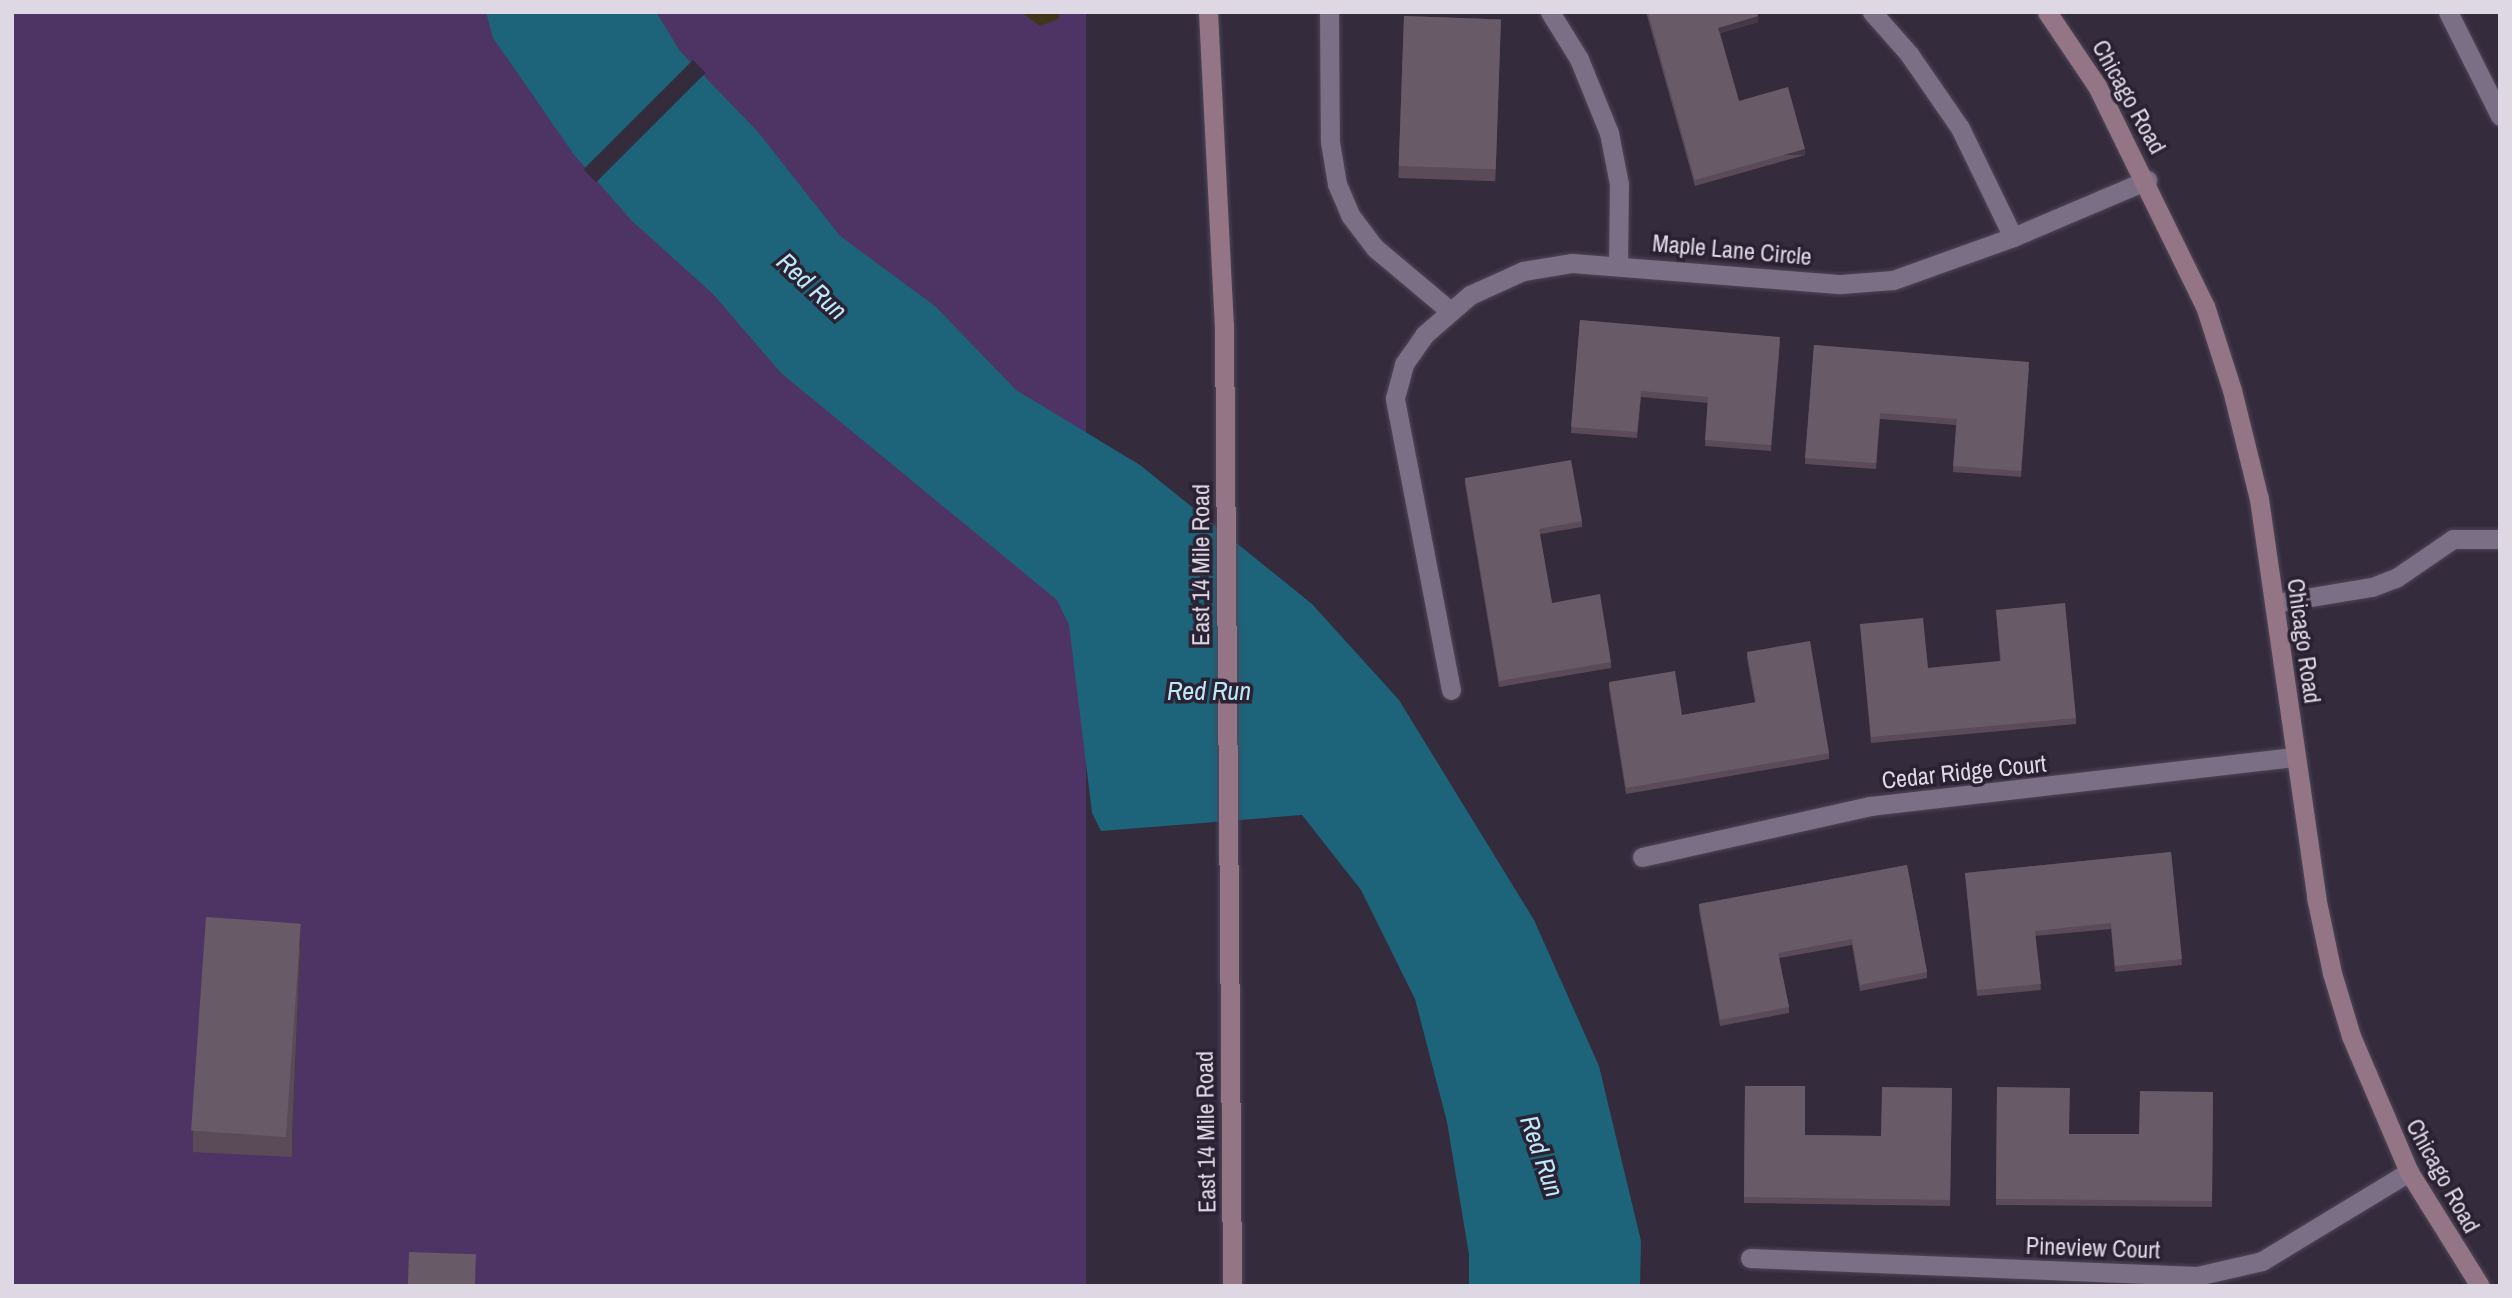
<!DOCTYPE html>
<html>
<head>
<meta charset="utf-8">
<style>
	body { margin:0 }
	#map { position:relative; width:2512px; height:1298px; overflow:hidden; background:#342b3d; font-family:"Archivo Narrow",sans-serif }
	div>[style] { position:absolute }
	.green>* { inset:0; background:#4d3464; transform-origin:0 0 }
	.sand>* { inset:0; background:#3f3717 }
	.water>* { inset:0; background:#1d6379 }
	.pier>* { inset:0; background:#342b3d; transform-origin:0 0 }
	.roads { filter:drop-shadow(0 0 2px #4e4656) drop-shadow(0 0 2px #4e4656) }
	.minor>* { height:19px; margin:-9.5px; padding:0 9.5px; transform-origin:9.5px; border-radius:9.5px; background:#7a6f85 }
	.secondary>* { height:19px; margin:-9.5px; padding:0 9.5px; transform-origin:9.5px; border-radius:9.5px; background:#937585 }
	.wall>* { inset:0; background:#5b4b59; transform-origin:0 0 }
	.shaded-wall>* { inset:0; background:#453848; transform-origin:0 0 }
	.building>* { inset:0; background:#695a68; transform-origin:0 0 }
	span { translate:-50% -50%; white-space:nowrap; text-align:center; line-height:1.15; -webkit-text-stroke:7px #2a2133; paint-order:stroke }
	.street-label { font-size:24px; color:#ded8e4 }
	.water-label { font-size:26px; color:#bde8f8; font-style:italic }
	.frame { position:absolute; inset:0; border:14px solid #ded8e4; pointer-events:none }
</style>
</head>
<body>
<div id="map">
	<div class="green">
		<div style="left:12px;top:12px;width:1074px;height:1274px"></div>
	</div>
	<div class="sand">
		<div style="clip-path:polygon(1021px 12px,1060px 12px,1058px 19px,1040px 26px)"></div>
	</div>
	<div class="water">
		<div style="clip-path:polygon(486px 12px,656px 12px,680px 51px,758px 132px,840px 236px,935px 306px,1016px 390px,1140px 465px,1312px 604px,1399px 700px,1534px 920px,1599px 1066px,1641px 1241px,1640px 1286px,1469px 1286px,1469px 1255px,1447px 1122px,1415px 999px,1361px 890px,1302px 815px,1101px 831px,1092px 813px,1069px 625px,1057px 600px,781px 373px,713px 294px,632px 221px,575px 156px,493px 38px)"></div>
	</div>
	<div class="pier">
		<div style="left:693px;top:60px;width:18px;height:155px;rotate:45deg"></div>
	</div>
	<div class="roads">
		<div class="minor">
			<div style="left:1329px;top:12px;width:130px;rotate:89.6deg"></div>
			<div style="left:1330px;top:142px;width:43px;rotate:80.5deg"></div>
			<div style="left:1337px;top:184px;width:34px;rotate:67deg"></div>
			<div style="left:1350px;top:215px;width:41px;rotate:52.9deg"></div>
			<div style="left:1375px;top:248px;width:98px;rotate:40deg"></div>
			<div style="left:1550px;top:12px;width:55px;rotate:58.3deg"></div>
			<div style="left:1579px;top:59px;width:80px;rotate:67.9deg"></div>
			<div style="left:1609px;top:133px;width:52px;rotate:78.9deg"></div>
			<div style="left:1619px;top:184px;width:80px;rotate:90.7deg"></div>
			<div style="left:1872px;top:12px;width:56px;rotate:48.6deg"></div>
			<div style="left:1909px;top:54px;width:90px;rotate:55.4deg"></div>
			<div style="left:1960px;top:128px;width:121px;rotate:64.1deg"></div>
			<div style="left:2448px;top:12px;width:116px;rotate:63.4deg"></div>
			<div style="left:2275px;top:603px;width:98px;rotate:-9.4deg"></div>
			<div style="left:2372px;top:587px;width:26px;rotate:-21deg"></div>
			<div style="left:2396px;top:578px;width:69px;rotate:-34.4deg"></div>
			<div style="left:2453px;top:539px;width:47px"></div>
			<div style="left:1451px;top:690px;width:297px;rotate:-100.9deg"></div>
			<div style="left:1395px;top:398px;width:35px;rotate:-75deg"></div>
			<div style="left:1404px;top:364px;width:35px;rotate:-55deg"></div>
			<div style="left:1424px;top:335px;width:61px;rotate:-41deg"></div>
			<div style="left:1470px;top:295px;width:58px;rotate:-24.4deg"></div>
			<div style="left:1523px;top:271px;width:50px;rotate:-9.3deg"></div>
			<div style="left:1572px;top:263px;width:270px;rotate:4.5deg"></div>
			<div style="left:1841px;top:284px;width:52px;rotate:-4.4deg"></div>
			<div style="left:1893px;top:280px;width:127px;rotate:-19.7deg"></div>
			<div style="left:2013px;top:237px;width:146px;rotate:-23deg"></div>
			<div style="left:1642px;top:857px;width:234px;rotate:-12.6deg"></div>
			<div style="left:1870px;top:806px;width:428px;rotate:-6.6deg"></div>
			<div style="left:1750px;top:1258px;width:447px;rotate:2.3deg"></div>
			<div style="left:2197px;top:1276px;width:67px;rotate:-13deg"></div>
			<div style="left:2262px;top:1261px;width:172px;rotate:-31.2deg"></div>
		</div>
		<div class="secondary">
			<div style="left:1208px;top:12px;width:313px;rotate:87.1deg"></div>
			<div style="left:1224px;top:325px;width:961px;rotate:89.52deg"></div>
			<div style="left:2047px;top:12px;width:89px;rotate:56deg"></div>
			<div style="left:2097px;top:86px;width:245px;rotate:63.9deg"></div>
			<div style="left:2205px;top:306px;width:88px;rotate:72.2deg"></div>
			<div style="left:2232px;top:390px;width:112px;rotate:76.1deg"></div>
			<div style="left:2259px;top:499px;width:402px;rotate:81.8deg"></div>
			<div style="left:2316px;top:897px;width:78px;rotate:78.1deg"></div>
			<div style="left:2332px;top:973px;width:66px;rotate:73.2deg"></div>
			<div style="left:2351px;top:1036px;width:148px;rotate:66.9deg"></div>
			<div style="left:2409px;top:1172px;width:134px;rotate:58.1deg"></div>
		</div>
	</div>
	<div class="wall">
		<div style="clip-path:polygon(1646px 12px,1757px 12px,1758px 22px,1720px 33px,1739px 101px,1805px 155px,1695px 186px)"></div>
		<div style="left:1404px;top:16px;width:97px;height:162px;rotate:2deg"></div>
		<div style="clip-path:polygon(1580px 320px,1780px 342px,1771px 451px,1705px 446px,1708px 403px,1641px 397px,1637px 438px,1571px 433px)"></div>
		<div style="clip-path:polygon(1814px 345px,2029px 368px,2021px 477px,1953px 472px,1956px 425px,1880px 419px,1876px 469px,1805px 464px)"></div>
		<div style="clip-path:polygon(1465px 478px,1582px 521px,1582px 527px,1540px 534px,1552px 603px,1611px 662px,1611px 668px,1499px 687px,1465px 484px)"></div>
		<div style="clip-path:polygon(1996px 610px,2076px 718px,2076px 724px,1871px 743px,1860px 624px,1928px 668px,2000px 661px)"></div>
		<div style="clip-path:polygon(1747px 652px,1829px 753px,1829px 759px,1626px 794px,1609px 688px,1609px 682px,1682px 715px,1755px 703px,1747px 658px)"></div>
		<div style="clip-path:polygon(2171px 852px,2182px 965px,2115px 972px,2111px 929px,2035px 936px,2041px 990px,1977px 996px,1965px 873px)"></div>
		<div style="clip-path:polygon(1907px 865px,1927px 972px,1927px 978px,1860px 991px,1852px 945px,1779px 958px,1789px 1007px,1789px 1013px,1720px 1026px,1699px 910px,1699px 904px)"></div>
		<div style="clip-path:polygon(301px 944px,292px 1157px,193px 1152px,193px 1131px)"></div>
		<div style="clip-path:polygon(1745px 1086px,1805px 1135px,1881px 1136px,1952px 1088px,1950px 1206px,1744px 1203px)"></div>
		<div style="clip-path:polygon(1997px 1087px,2070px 1134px,2139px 1134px,2213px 1092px,2212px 1207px,1996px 1205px)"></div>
	</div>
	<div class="shaded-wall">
		<div style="clip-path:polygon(1758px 16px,1758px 22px,1718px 33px,1718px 28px)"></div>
		<div style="left:1805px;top:149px;width:6px;height:114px;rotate:90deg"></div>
		<div style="clip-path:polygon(301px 923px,301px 944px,292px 1157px,292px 1135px)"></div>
	</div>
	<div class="building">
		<div style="clip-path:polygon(1648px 12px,1757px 12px,1758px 16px,1718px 28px,1739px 101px,1788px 87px,1805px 149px,1695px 180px)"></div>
		<div style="left:1404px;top:16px;width:97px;height:150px;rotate:2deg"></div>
		<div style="clip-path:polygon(1580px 320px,1780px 337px,1771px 445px,1705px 440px,1708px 397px,1641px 391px,1637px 432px,1571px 427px)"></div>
		<div style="clip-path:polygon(1814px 345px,2029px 362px,2021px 471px,1953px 466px,1957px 419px,1880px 413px,1876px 463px,1805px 458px)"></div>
		<div style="clip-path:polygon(1571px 460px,1582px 521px,1539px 529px,1552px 603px,1600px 594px,1611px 662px,1499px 681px,1465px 478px)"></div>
		<div style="clip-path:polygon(2065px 603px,2076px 718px,1871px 737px,1860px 624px,1923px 618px,1928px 668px,2001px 661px,1996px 610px)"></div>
		<div style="clip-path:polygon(1810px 641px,1829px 753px,1626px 788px,1609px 682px,1675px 671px,1682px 715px,1756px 702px,1747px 652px)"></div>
		<div style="clip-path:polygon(2171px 852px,2182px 959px,2115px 966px,2111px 923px,2035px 931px,2041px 984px,1977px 990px,1965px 873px)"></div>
		<div style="clip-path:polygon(1907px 865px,1927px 972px,1860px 985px,1852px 939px,1778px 953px,1789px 1007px,1720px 1020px,1699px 904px)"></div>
		<div style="left:206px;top:917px;width:95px;height:214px;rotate:4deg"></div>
		<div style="clip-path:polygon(1745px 1086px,1805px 1086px,1805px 1135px,1881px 1136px,1882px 1087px,1952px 1088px,1950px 1200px,1744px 1197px)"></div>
		<div style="clip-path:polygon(1997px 1087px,2070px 1088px,2069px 1134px,2139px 1134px,2140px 1091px,2213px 1092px,2212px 1201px,1996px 1199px)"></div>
		<div style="left:409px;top:1252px;width:67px;height:34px;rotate:2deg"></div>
	</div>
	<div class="street-label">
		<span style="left:2129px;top:97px;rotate:61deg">Chicago Road</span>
		<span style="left:1732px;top:250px;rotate:5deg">Maple Lane Circle</span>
		<span style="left:1201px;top:565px;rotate:-90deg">East 14 Mile Road</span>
		<span style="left:2304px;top:641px;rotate:82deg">Chicago Road</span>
		<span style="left:1964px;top:772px;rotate:-6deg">Cedar Ridge Court</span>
		<span style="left:1206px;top:1132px;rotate:-91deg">East 14 Mile Road</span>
		<span style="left:2443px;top:1176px;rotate:61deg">Chicago Road</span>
		<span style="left:2093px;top:1248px;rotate:2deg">Pineview Court</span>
	</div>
	<div class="water-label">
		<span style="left:812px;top:286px;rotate:43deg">Red Run</span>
		<span style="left:1209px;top:691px">Red Run</span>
		<span style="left:1542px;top:1156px;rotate:71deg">Red Run</span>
	</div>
	<div class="frame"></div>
</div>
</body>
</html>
